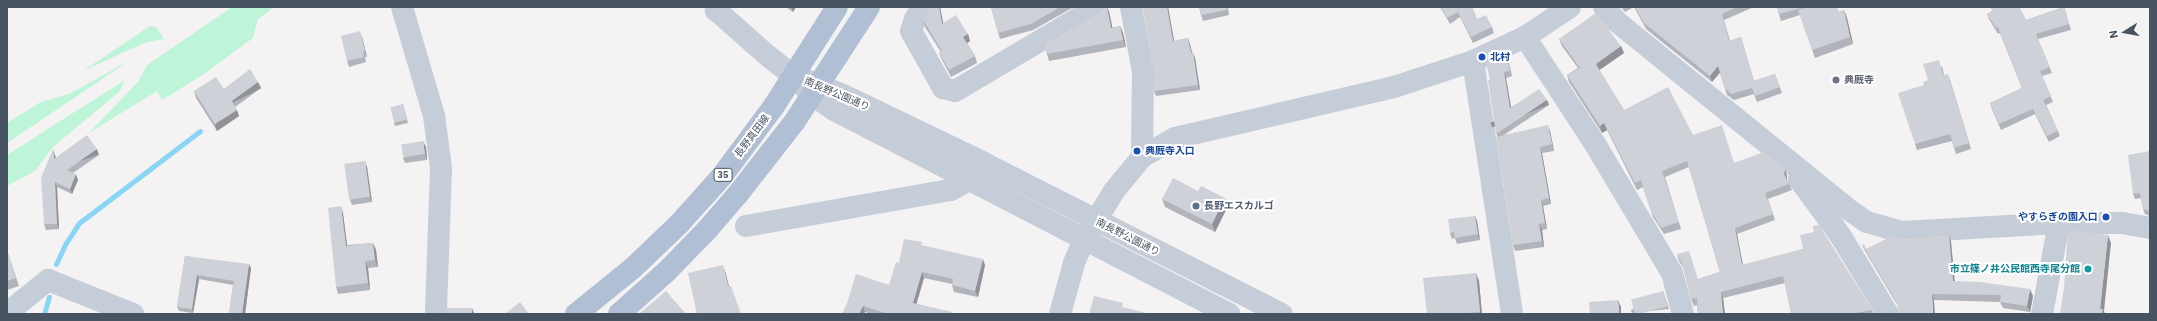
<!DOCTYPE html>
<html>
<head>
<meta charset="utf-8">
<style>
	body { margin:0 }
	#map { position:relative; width:2157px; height:321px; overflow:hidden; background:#f4f2f2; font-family:"IBM Plex Sans","Noto Sans JP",sans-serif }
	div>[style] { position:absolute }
	.green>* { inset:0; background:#bef4d8 }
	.stream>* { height:5px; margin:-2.5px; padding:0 2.5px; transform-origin:2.5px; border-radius:2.5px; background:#88d5f5 }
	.minor>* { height:22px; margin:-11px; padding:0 11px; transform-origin:11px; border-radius:11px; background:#c5cdd8 }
	.major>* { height:22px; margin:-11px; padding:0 11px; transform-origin:11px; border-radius:11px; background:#b0bfd3 }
	.wall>* { inset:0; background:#b1b4ba }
	.shaded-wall>* { inset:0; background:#909297; transform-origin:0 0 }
	.building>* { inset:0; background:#ced1d8; transform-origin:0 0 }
	.dots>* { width:11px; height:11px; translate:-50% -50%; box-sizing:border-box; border:2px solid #fff; border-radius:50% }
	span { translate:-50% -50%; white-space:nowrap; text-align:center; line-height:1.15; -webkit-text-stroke:4px #fff; paint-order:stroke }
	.shield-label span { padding:1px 3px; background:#fff; border:1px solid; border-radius:3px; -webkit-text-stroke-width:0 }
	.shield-label { font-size:9px; color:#485362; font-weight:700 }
	.transit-label { font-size:10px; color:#164399; font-weight:700 }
	.left { translate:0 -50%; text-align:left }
	.right { translate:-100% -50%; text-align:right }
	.worship-label { font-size:10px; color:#5b616d; font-weight:700 }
	.street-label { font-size:10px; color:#485362 }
	.service-label { font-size:10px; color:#4e5e75; font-weight:700 }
	.culture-label { font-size:10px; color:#0d838f; font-weight:700 }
	.frame { position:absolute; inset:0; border:8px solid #485362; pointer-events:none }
	.north { position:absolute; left:2105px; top:12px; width:40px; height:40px; -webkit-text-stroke:3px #fff; paint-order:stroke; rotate:259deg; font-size:11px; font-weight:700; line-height:16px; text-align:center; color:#485362 }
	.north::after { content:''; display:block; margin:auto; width:14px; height:18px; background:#485362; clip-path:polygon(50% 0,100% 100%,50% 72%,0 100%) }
</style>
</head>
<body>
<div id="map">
	<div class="green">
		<div style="clip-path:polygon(232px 7px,274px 7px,258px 19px,253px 38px,201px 76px,162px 100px,157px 91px,89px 133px,138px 82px,147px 65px)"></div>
		<div style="clip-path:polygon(150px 26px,156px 27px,164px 39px,144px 43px,83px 71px)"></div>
		<div style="clip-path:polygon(129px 61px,7px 143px,7px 123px,41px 102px,69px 94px)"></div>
		<div style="clip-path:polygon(125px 80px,120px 91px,53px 147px,35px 171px,7px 186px,7px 155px)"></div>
	</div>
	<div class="stream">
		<div style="left:56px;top:264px;width:23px;rotate:-65deg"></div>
		<div style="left:66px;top:243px;width:24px;rotate:-57deg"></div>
		<div style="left:79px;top:223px;width:152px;rotate:-37.2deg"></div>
		<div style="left:44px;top:314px;width:18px;rotate:-74deg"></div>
	</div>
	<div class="minor">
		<div style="left:402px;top:7px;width:114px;rotate:73.6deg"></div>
		<div style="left:434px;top:116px;width:52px;rotate:82.3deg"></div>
		<div style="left:441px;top:168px;width:146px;rotate:92deg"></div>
		<div style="left:718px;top:7px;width:4px;rotate:124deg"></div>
		<div style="left:716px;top:10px;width:69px;rotate:41.5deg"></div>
		<div style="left:768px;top:56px;width:33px;rotate:38deg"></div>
		<div style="left:794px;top:76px;width:26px;rotate:47deg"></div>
		<div style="left:812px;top:95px;width:27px;rotate:34deg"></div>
		<div style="left:834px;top:110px;width:445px;rotate:27.3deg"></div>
		<div style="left:923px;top:7px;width:14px;rotate:124deg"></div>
		<div style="left:915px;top:19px;width:13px;rotate:108deg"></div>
		<div style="left:911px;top:31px;width:65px;rotate:60.7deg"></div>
		<div style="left:943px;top:88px;width:12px;rotate:14deg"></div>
		<div style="left:955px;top:91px;width:165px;rotate:-30.6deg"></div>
		<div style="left:1131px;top:7px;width:66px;rotate:79.5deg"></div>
		<div style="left:1143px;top:72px;width:85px;rotate:90.7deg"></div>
		<div style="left:1604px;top:7px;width:18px;rotate:49deg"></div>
		<div style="left:1616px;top:21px;width:302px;rotate:39deg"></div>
		<div style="left:1851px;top:211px;width:19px;rotate:35deg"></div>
		<div style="left:1867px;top:222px;width:37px;rotate:16deg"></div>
		<div style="left:1903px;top:232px;width:156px;rotate:-3.3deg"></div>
		<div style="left:2059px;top:223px;width:63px"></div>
		<div style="left:2122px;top:223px;width:28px;rotate:10deg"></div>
		<div style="left:1525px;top:37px;width:128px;rotate:56.8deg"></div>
		<div style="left:1595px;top:144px;width:150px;rotate:59.2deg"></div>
		<div style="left:1672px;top:273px;width:42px;rotate:75deg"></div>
		<div style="left:1473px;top:61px;width:256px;rotate:81.2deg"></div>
		<div style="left:806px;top:80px;width:40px;rotate:22deg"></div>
		<div style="left:843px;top:95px;width:154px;rotate:25.7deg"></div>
		<div style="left:982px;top:162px;width:336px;rotate:26.9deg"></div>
		<div style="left:1799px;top:179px;width:69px;rotate:53.8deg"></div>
		<div style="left:1840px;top:235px;width:92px;rotate:58.7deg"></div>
		<div style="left:746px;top:226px;width:208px;rotate:-10deg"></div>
		<div style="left:951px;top:190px;width:21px;rotate:-29deg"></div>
		<div style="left:7px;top:313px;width:53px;rotate:-38.8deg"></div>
		<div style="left:48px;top:280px;width:92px;rotate:21.8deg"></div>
		<div style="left:1060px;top:314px;width:53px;rotate:-74.6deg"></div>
		<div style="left:1074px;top:263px;width:25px;rotate:-67deg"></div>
		<div style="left:1084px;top:240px;width:57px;rotate:-58.5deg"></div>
		<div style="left:1114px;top:191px;width:44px;rotate:-50.5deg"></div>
		<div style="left:1142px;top:157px;width:38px;rotate:-30deg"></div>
		<div style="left:1175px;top:138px;width:225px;rotate:-13.1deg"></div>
		<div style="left:1394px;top:87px;width:83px;rotate:-18.2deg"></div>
		<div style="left:1473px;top:61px;width:57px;rotate:-24.8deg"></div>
		<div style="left:1525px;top:37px;width:54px;rotate:-33.7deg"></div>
		<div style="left:2042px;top:314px;width:93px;rotate:-79.4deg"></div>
	</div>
	<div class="major">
		<div style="left:576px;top:314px;width:73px;rotate:-38.9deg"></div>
		<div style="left:633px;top:268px;width:64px;rotate:-43.7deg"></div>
		<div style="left:679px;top:224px;width:64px;rotate:-48.1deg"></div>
		<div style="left:722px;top:176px;width:87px;rotate:-53.4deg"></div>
		<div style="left:774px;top:106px;width:117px;rotate:-57.5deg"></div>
		<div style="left:619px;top:314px;width:63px;rotate:-41.8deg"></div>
		<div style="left:666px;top:272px;width:59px;rotate:-45.7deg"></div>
		<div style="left:707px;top:230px;width:48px;rotate:-49.3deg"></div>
		<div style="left:738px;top:194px;width:93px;rotate:-52deg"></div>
		<div style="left:795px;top:121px;width:136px;rotate:-57deg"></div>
	</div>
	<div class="wall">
		<div style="clip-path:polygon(786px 7px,796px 7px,793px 12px)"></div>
		<div style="clip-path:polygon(929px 7px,940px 7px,943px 24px,968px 34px,970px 41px,967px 43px,975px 56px,977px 63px,951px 77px,942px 60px,939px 53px,941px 52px,925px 27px,923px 20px)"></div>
		<div style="clip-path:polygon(991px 7px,1074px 7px,1033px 30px,1000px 39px)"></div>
		<div style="clip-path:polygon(1103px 7px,1107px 7px,1112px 28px,1120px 26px,1123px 33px,1126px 47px,1049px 61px,1044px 44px,1101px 11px)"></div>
		<div style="clip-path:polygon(1143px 7px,1168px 7px,1174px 41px,1188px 38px,1190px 44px,1192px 53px,1195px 58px,1200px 90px,1156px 96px,1154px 91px,1153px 64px)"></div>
		<div style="clip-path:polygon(1199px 7px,1228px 7px,1229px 15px,1203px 21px,1201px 15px)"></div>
		<div style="clip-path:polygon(1440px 7px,1472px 7px,1477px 19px,1492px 27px,1494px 33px,1473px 43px,1460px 17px,1450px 24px)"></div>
		<div style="clip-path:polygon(1621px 7px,1634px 7px,1625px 12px)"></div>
		<div style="clip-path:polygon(1634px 7px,1754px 7px,1724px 20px,1730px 41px,1741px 37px,1754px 81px,1775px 74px,1782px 93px,1757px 102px,1754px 94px,1734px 100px,1727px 95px,1720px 73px,1712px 82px,1646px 29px)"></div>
		<div style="clip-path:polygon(1777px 7px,1805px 7px,1839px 12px,1844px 10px,1847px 18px,1853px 44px,1815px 58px,1800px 15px,1781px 21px)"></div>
		<div style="clip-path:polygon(1990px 7px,2019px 7px,2026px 20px,2064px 7px,2071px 30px,2038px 39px,2052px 73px,2042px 76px,2053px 102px,2046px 105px,2058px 131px,2060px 136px,2049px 142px,2035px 114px,2001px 130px,1992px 109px,1990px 103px,2022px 88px,2000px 33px,1998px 34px,1989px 19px,1987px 14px,1993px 11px)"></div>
		<div style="clip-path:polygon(362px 37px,367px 57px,365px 57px,366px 62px,349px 67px,347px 61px)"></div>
		<div style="clip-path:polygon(1559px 39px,1621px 46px,1624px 53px,1599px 70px,1624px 110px,1693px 135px,1735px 163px,1787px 176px,1787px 179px,1792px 190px,1768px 199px,1775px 220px,1737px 234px,1743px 265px,1803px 249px,1814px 232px,1875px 314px,1788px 314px,1791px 313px,1785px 283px,1723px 298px,1725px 314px,1698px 314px,1697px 305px,1694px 306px,1691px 299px,1683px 267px,1679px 261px,1677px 254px,1698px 279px,1720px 272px,1689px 167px,1665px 177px,1681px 229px,1664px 234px,1653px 217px,1643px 187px,1637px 190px,1607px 130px,1602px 133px,1569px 82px,1567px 75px,1578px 68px,1562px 46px)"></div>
		<div style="clip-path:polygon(1509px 62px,1512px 76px,1506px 78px,1511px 107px,1547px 100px,1549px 105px,1504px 135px,1550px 131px,1554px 151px,1542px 153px,1551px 204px,1543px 206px,1547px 229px,1542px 230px,1544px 247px,1515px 251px,1513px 245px,1497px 136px,1490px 80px)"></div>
		<div style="clip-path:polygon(1942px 66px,1944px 75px,1950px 80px,1971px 149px,1956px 154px,1952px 141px,1917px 150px,1915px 144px,1928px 80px)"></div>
		<div style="clip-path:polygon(261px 88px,235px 107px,239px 116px,217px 131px,196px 98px,194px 91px,224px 89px)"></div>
		<div style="clip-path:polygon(403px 104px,408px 123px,395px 126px,394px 123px)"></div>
		<div style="clip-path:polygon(426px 147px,427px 160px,405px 163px,403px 158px)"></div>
		<div style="clip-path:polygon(2150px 151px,2150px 216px,2145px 214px,2143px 209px,2141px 198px,2135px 199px,2133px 194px)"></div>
		<div style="clip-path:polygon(55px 155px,56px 158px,99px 155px,73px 173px,78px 180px,72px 194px,57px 187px,59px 229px,46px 230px,44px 224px)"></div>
		<div style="clip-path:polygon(367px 167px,372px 202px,352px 205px,350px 200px)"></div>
		<div style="clip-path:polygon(1162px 199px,1228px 206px,1215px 232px,1165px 207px)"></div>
		<div style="clip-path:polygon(343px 213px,347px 245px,373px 243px,376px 250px,378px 267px,368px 268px,370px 290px,338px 294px,336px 287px)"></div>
		<div style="clip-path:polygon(1475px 216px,1477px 221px,1480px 240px,1457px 244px,1455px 238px,1452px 239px,1450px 233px)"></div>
		<div style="clip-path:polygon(1949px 235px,1951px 242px,1955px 281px,2033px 296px,2030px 312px,2003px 308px,2000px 302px,1934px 300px,1896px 314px,1898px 308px,1898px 306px,1865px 251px,1862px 245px,1866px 249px,1901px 238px)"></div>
		<div style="clip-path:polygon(923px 246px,985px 265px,978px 297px,954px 292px,952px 285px,952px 284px,924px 278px,916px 304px,951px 312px,952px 314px,872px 314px,865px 312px,842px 314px,889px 285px,899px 263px)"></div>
		<div style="clip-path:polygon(7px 250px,19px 286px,7px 290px)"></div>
		<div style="clip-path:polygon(185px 256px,251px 268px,245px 314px,229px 314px,233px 285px,199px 279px,193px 313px,179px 311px,177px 307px)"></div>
		<div style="clip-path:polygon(1476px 273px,1479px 281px,1482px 314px,1427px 314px)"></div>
		<div style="clip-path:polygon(1663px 291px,1669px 309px,1632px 313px,1631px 310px)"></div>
	</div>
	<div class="shaded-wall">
		<div style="clip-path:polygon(791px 7px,796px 7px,793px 12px)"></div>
		<div style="clip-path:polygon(939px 7px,940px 7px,945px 32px,942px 24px)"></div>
		<div style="clip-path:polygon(1107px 7px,1109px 11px,1114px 35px,1111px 28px)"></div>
		<div style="clip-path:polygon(1167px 7px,1168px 7px,1175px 46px,1173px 41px)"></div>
		<div style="clip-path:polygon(1844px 10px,1847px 18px,1853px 44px,1850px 37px)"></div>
		<div style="clip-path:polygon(1120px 26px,1123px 33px,1126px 47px,1123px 40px)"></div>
		<div style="clip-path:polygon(360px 31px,362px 37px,367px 57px,365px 51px)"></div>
		<div style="clip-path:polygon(968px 34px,970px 41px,966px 44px,963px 37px)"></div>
		<div style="clip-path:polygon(1188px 38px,1190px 44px,1193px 58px,1191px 53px)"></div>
		<div style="clip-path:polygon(1621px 46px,1624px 53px,1598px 71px,1596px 64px)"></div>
		<div style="clip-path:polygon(1193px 52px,1195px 58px,1200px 90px,1198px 85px)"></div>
		<div style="clip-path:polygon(1718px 66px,1720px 72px,1712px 82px,1710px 76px)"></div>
		<div style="clip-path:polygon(1504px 72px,1506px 78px,1512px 113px,1510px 108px)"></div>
		<div style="clip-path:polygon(1948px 74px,1950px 80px,1971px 149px,1969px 143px)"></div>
		<div style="left:258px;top:82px;width:7px;height:32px;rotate:63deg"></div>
		<div style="left:1547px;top:100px;width:5px;height:61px;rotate:68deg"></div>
		<div style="clip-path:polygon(237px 110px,239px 116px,217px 131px,215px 124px)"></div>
		<div style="clip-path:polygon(1604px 123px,1607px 130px,1602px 133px,1600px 126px)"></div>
		<div style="clip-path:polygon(1548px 125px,1550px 131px,1554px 151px,1552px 144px)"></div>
		<div style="clip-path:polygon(423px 141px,426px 147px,427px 160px,425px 154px)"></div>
		<div style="clip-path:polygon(1540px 147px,1542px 153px,1551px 204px,1549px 198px)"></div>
		<div style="clip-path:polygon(53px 149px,55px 155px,56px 164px,54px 159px)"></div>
		<div style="left:97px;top:149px;width:6px;height:37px;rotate:72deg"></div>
		<div style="clip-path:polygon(365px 161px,367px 167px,372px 202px,370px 197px)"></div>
		<div style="clip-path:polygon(1785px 169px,1787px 176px,1787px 181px,1784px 174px)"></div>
		<div style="clip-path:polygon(76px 174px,78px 180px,72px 194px,70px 189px)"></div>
		<div style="clip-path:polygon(55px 182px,57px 187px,59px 229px,57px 224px)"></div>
		<div style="clip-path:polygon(1225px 198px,1228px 206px,1215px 232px,1212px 224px)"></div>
		<div style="clip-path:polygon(1541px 200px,1543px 206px,1547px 229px,1545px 223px)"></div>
		<div style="clip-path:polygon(341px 206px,343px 213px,348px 253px,346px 246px)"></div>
		<div style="clip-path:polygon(1475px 216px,1477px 221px,1480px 240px,1478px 234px)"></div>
		<div style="clip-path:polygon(1539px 224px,1542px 230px,1544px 247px,1542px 241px)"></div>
		<div style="clip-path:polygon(1735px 228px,1737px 234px,1744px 272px,1742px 265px)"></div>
		<div style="clip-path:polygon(1949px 235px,1951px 242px,1955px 288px,1953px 281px)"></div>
		<div style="clip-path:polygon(2108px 235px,2111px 243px,2104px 311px,2105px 314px,2102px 314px,2100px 309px)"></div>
		<div style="clip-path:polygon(373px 243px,376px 250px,378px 267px,375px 260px)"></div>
		<div style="clip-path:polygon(983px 259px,985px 265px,978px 297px,975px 291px)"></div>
		<div style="clip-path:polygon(365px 261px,368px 268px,370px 290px,368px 283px)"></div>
		<div style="clip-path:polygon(249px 264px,251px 268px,245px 314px,242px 314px)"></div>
		<div style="clip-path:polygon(723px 265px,726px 274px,731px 295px,728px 286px)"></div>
		<div style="clip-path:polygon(922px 272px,924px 278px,915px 309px,913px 303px)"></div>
		<div style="clip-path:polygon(1476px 273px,1479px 281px,1482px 314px,1480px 314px,1480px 312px)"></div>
		<div style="clip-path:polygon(197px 275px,199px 279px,193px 313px,192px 309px)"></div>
		<div style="clip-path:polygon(2030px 289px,2033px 296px,2030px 312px,2027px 306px)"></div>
		<div style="clip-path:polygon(1721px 292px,1723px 298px,1725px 314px,1723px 314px)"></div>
		<div style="clip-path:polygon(1932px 294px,1934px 300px,1935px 314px,1933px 314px)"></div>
		<div style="clip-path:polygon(1618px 300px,1621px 307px,1621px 314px,1619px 314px)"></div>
		<div style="clip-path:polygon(863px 306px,865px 312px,864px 314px,859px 314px)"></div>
		<div style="clip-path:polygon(472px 308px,474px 313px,474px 314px,472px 314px)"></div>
	</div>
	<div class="building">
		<div style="clip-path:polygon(929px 7px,939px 7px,942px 24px,956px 15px,968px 34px,963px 37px,975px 56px,949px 70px,939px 53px,942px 51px,923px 20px)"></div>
		<div style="clip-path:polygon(991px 7px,1060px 7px,1031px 24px,998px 33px)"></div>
		<div style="clip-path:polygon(1103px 7px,1107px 7px,1111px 28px,1120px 26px,1123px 40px,1047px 54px,1044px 44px,1101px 11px)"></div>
		<div style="clip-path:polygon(1143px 7px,1167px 7px,1173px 41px,1188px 38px,1191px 53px,1193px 52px,1198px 85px,1154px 91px,1153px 64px)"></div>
		<div style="clip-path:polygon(1199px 7px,1227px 7px,1227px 10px,1201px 15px)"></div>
		<div style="clip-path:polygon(1441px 7px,1472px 7px,1477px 19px,1486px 15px,1492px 27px,1471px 37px,1458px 12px,1447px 18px)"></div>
		<div style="clip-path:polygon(1635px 7px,1737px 7px,1722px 14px,1729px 41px,1741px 37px,1754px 81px,1775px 74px,1780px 87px,1755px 96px,1752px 88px,1731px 94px,1725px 88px,1718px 66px,1710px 76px,1644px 23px)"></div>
		<div style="clip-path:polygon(1777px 7px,1805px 7px,1779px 14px)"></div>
		<div style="clip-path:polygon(1807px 7px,1837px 7px,1839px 12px,1844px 10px,1850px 37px,1812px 50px,1798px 10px)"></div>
		<div style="clip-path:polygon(1991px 7px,2019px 7px,2026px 20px,2064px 7px,2069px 24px,2036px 34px,2050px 67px,2040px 71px,2051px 96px,2043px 100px,2058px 131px,2047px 136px,2033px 109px,1999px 124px,1990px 103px,2022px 88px,1998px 27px,1996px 28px,1987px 14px,1993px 10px)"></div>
		<div style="clip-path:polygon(1596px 13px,1621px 46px,1596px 64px,1624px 110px,1668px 87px,1693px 135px,1722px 125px,1734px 163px,1764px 152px,1785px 169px,1784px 174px,1789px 184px,1765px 193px,1773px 214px,1735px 228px,1742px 265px,1803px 249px,1800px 235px,1814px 232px,1813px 226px,1819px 225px,1875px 314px,1872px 314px,1872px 310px,1850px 314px,1788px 314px,1788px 313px,1791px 313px,1783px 276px,1721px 292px,1723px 314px,1698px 314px,1697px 298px,1691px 299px,1682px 263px,1677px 254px,1689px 251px,1698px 279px,1720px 272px,1687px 161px,1662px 171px,1679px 222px,1661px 228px,1651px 211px,1641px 180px,1635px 183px,1604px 123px,1600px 126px,1567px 75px,1580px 68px,1559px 39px)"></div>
		<div style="clip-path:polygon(360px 31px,365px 51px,363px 52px,364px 57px,347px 61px,341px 36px)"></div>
		<div style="clip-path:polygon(1507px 57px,1510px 71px,1504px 72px,1510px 108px,1539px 89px,1547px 100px,1496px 134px,1488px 80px,1490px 80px,1486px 63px)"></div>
		<div style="clip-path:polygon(1939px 60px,1943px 75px,1948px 74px,1969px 143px,1954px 148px,1950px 134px,1915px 144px,1898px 93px,1924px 85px,1923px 82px,1928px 80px,1923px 64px)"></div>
		<div style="clip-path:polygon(250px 69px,258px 82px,232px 101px,237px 110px,215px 124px,194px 91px,216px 77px,224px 89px)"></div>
		<div style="left:403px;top:104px;width:16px;height:13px;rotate:76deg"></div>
		<div style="clip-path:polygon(1548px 125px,1552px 144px,1540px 147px,1549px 198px,1541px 200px,1545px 223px,1539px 224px,1542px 241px,1513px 245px,1496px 137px)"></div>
		<div style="clip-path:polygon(87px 135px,97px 149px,67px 170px,76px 174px,70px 189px,55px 182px,57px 224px,44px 224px,41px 178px,53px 149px,54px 159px)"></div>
		<div style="left:423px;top:141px;width:13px;height:22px;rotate:81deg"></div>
		<div style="clip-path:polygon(2150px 151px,2150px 211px,2143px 209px,2140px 193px,2133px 194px,2128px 155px)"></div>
		<div style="left:365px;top:161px;width:36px;height:21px;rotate:82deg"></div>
		<div style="clip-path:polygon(1173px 178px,1198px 191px,1201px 186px,1225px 198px,1212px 224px,1162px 199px)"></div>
		<div style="clip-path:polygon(341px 206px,346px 246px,373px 243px,375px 260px,365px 261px,368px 283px,336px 287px,328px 208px)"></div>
		<div style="clip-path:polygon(1475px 216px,1478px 234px,1455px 238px,1454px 232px,1450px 233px,1448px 219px)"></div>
		<div style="clip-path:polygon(2068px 230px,2108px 235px,2100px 309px,2103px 309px,2102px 314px,2060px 314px,2064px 288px)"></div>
		<div style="clip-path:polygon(1949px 235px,1953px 281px,1980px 282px,2030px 289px,2027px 306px,2000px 302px,2001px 295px,1932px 294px,1933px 314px,1896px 314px,1898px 308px,1896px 301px,1862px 245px,1864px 244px,1866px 249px,1892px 236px,1901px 238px)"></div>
		<div style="clip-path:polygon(904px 239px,922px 242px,921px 245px,983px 259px,975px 291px,952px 285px,953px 279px,922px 272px,913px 303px,951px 312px,950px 314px,888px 314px,863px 306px,859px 314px,842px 314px,847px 303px,856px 274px,889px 285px,896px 262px,899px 263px)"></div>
		<div style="clip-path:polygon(7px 250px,16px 278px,7px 281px)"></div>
		<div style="clip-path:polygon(185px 256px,249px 264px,242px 314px,229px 314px,234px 281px,197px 275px,192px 309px,177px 307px)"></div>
		<div style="clip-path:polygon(723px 265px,728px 286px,731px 286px,741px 314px,697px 314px,688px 273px)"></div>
		<div style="clip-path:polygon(1476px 273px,1480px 312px,1454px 314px,1427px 314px,1423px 278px)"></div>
		<div style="clip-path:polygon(666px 291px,686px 314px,639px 314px)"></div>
		<div style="left:1663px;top:291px;width:16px;height:33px;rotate:75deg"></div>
		<div style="clip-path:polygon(1094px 296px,1123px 303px,1122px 307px,1150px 314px,1089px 314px)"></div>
		<div style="clip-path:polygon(1618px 300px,1619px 314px,1590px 314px,1589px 302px)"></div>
		<div style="clip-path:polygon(520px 302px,529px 314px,505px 314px)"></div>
		<div style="left:446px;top:308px;width:26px;height:6px"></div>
	</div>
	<div class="dots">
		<div style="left:1482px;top:57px;background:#1a4fb4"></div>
		<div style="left:1836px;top:80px;background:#6b7280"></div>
		<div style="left:1137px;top:151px;background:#1a4fb4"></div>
		<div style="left:1196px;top:206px;background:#5c6f8a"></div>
		<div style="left:2106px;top:217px;background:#1a4fb4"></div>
		<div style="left:2088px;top:269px;background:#0f9aa8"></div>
	</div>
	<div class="shield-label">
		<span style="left:723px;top:175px">35</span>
	</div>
	<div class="transit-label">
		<span class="left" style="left:1490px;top:57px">北村</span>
		<span class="left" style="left:1145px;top:151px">典厩寺入口</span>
		<span class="right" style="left:2098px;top:217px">やすらぎの園入口</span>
	</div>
	<div class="worship-label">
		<span class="left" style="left:1844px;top:80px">典厩寺</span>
	</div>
	<div class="street-label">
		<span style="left:837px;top:94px;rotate:23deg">南長野公園通り</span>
		<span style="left:752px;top:136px;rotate:-53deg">長野真田線</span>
		<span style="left:1128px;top:237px;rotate:27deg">南長野公園通り</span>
	</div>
	<div class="service-label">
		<span class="left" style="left:1204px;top:206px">長野エスカルゴ</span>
	</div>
	<div class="culture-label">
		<span class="right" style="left:2080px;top:269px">市立篠ノ井公民館西寺尾分館</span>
	</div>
	<div class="frame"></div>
	<div class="north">N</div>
</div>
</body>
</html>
